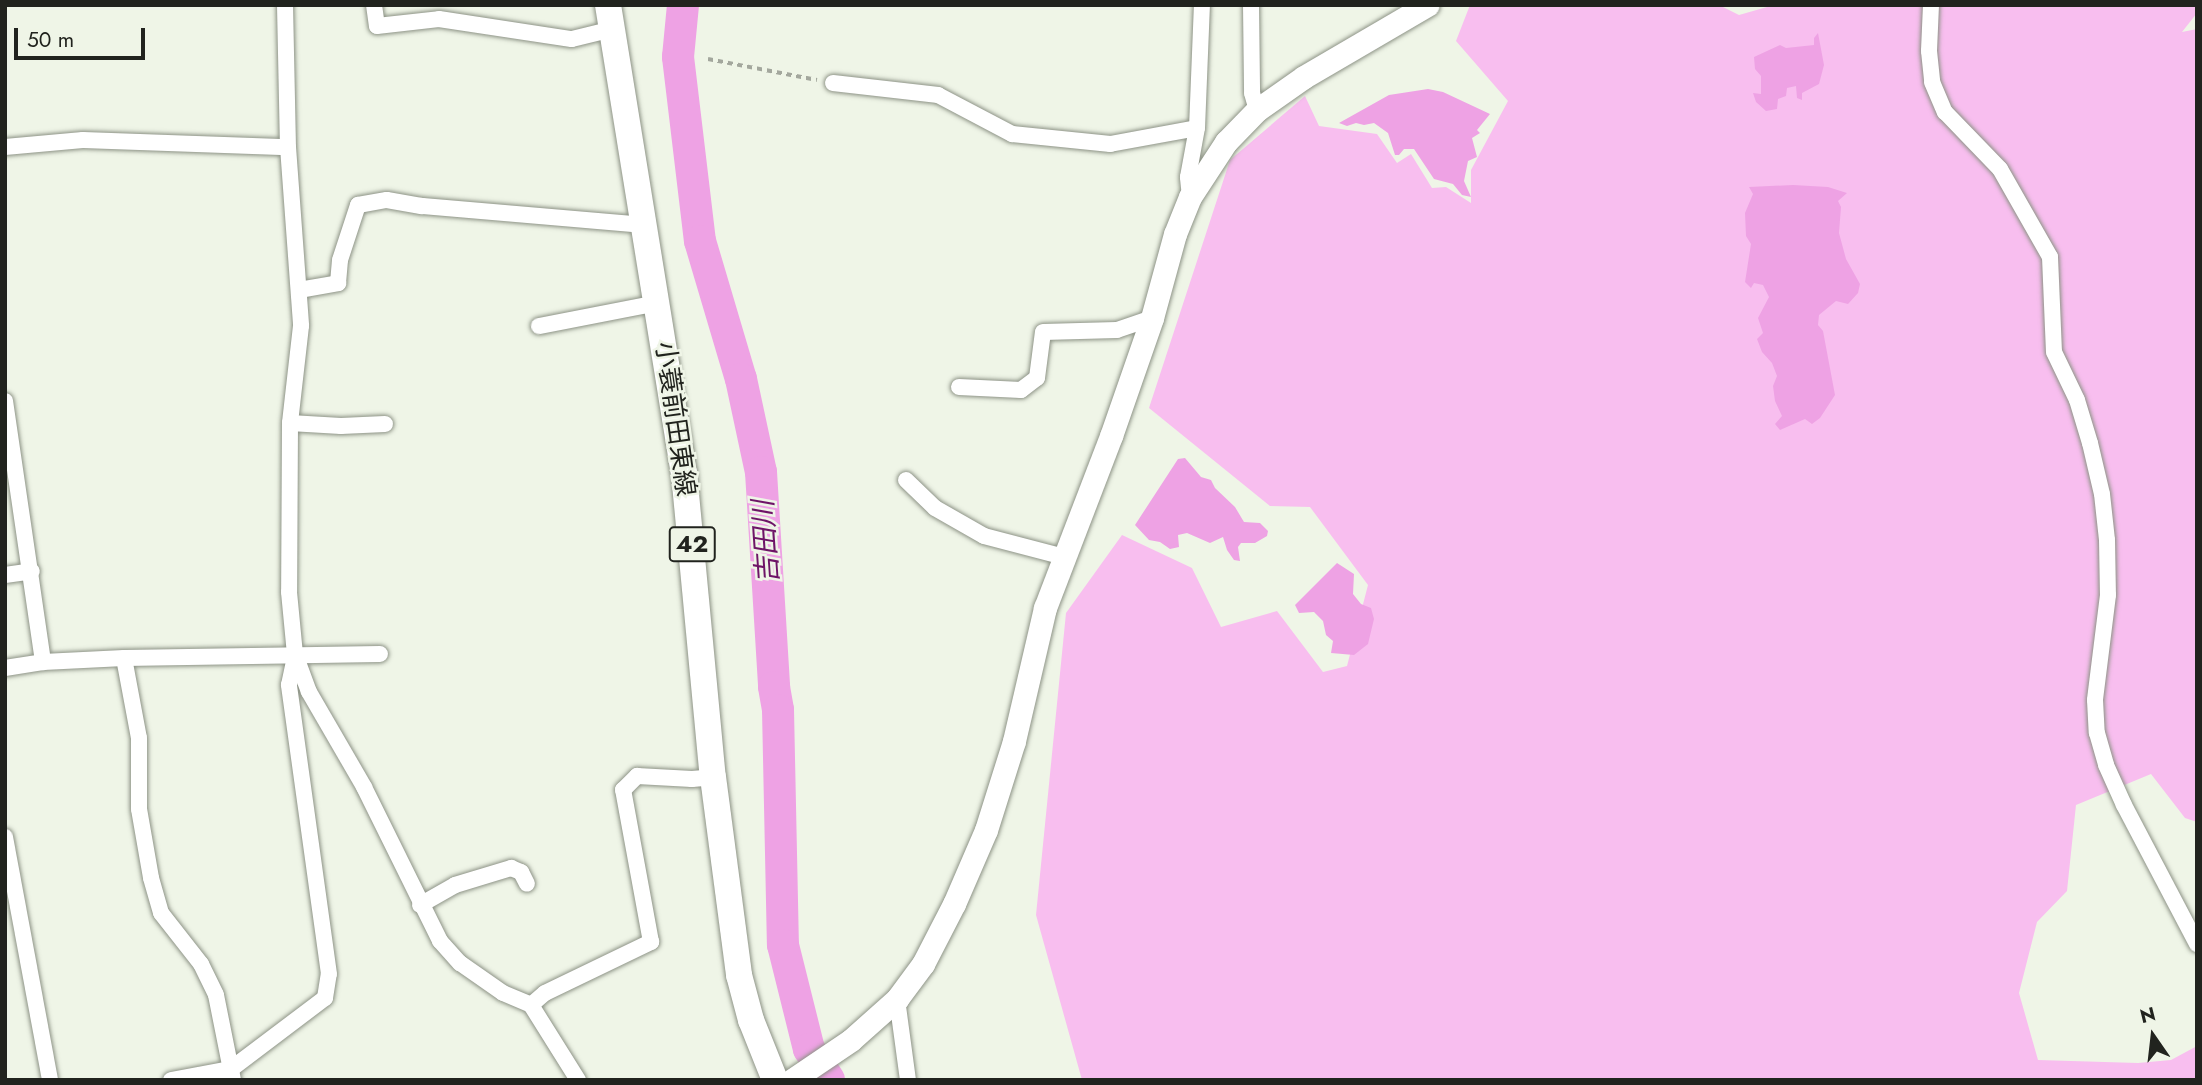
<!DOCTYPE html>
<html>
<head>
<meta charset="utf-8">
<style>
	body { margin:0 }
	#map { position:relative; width:2202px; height:1085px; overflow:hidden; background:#eff5e7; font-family:Jost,"Noto Sans JP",sans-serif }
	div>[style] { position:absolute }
	.green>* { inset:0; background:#f8beef }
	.water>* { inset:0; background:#eea2e4 }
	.river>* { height:32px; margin:-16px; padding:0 16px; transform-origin:16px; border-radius:16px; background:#eea2e4 }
	.path>* { height:3.5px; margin-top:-1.75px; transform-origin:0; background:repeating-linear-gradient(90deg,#a3a79d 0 5px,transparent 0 10px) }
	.roads { filter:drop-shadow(0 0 2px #8d9386) drop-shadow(0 0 2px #8d9386) }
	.street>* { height:16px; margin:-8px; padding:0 8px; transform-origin:8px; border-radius:8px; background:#fff }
	.secondary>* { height:23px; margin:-11.5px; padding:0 11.5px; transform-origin:11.5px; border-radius:11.5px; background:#fff }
	.primary>* { height:26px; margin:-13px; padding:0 13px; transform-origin:13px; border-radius:13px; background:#fff }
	span { translate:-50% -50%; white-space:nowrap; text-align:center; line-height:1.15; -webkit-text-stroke:5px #eff5e7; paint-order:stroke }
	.shield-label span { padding:2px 5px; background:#eff5e7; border:2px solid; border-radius:5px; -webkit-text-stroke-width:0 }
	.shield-label { font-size:24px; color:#21231e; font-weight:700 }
	.street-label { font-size:26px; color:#21231e }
	.water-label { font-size:28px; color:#6e1467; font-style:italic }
	.frame { position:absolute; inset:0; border:7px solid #21231e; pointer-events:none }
	.north { position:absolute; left:2118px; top:1001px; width:70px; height:70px; -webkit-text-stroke:5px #eff5e7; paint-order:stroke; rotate:346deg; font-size:19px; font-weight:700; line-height:28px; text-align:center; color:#21231e }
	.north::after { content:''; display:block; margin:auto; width:24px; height:32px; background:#21231e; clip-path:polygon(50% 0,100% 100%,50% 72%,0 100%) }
	.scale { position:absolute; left:14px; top:28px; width:131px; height:32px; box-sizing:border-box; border:4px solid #21231e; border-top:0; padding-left:9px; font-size:21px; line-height:24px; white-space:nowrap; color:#21231e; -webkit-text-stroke:5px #eff5e7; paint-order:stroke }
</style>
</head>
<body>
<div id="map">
	<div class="green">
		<div style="clip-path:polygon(1470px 5px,1719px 5px,1739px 15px,1774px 5px,2197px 5px,2197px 13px,2182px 32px,2197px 29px,2197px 822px,2185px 818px,2151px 774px,2076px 805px,2067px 891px,2037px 922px,2019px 993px,2038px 1060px,2138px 1063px,2171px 1060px,2197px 1046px,2197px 1080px,1082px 1080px,1036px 915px,1066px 613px,1122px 535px,1192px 568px,1221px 627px,1277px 611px,1323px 672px,1347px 666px,1368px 585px,1310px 507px,1270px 506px,1149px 408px,1230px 160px,1305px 96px,1319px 126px,1377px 134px,1397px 163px,1411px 154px,1432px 188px,1446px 187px,1471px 203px,1471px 170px,1508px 101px,1456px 41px)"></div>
	</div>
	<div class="water">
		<div style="clip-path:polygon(1818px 33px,1824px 65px,1819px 84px,1802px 93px,1802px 100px,1797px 98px,1796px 86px,1787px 88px,1786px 96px,1778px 99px,1777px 109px,1766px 111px,1756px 102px,1753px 93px,1761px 94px,1761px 76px,1755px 69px,1754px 57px,1780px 45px,1786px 48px,1814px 45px,1814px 38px)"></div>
		<div style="clip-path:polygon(1428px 89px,1443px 92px,1490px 114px,1477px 130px,1480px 133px,1472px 138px,1477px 157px,1468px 161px,1464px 181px,1471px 197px,1462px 195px,1453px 184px,1434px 179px,1414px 149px,1404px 149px,1399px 155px,1395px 155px,1388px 133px,1374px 123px,1364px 125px,1356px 123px,1347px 126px,1339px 123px,1389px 95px)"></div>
		<div style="clip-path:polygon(1793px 185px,1828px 187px,1847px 193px,1838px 201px,1841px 207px,1839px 233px,1846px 259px,1860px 284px,1858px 293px,1848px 304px,1836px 301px,1819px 315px,1818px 325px,1823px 331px,1835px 395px,1820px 418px,1812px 424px,1805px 419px,1780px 430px,1775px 424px,1782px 416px,1775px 401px,1773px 386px,1777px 376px,1772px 363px,1762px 352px,1757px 339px,1763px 333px,1758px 318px,1769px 297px,1763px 285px,1754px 283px,1751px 288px,1745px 282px,1751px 244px,1746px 236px,1745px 213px,1753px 194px,1749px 187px)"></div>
		<div style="clip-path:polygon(1185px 458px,1201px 477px,1211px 480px,1215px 488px,1235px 507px,1244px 522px,1260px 523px,1268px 531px,1267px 536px,1255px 543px,1241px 543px,1238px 547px,1240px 561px,1234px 560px,1227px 550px,1223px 537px,1210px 543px,1187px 533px,1178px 535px,1179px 547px,1170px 549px,1160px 542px,1149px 540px,1135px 525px,1178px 459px)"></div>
		<div style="clip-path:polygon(1337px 563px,1354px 574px,1353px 594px,1361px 604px,1371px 608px,1374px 619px,1368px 644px,1354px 655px,1331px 653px,1333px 641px,1326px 635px,1323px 621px,1314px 612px,1299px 613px,1295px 605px)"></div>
	</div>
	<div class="river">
		<div style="left:683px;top:5px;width:52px;rotate:95.5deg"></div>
		<div style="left:678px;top:57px;width:185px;rotate:83.2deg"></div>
		<div style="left:700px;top:241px;width:144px;rotate:73.5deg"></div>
		<div style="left:741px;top:379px;width:95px;rotate:77.9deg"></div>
		<div style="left:761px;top:472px;width:215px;rotate:86.5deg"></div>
		<div style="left:774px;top:687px;width:23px;rotate:80deg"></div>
		<div style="left:778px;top:710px;width:235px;rotate:88.8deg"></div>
		<div style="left:783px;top:945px;width:107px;rotate:76deg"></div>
		<div style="left:809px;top:1049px;width:37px;rotate:57deg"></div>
	</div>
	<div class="path">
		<div style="left:708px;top:59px;width:111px;rotate:10.9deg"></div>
	</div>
	<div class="roads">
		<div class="street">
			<div style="left:285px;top:5px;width:142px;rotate:88.8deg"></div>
			<div style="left:288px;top:147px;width:179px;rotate:85.8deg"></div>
			<div style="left:301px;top:326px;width:98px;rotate:96.5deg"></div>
			<div style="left:290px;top:423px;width:169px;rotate:90.3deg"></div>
			<div style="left:289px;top:592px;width:62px;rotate:84.5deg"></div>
			<div style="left:295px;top:654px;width:40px;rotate:69.8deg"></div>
			<div style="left:309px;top:692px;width:110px;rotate:59.9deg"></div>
			<div style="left:364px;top:787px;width:172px;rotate:63.7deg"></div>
			<div style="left:440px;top:941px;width:30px;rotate:48deg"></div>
			<div style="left:460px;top:963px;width:52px;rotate:34.9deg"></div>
			<div style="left:503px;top:993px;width:30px;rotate:23deg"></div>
			<div style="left:531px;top:1005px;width:89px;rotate:57.9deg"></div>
			<div style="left:374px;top:5px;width:21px;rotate:82deg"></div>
			<div style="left:377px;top:26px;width:62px;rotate:-6.4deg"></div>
			<div style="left:439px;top:19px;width:134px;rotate:8.6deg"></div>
			<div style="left:572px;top:39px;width:42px;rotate:-13.7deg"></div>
			<div style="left:1251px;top:5px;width:88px;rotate:89.3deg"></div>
			<div style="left:1252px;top:93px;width:18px;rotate:74deg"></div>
			<div style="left:1931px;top:5px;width:46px;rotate:92.5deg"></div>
			<div style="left:1929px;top:51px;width:31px;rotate:84deg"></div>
			<div style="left:1932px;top:82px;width:33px;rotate:67deg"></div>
			<div style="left:1945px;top:112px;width:79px;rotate:46deg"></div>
			<div style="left:2000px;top:169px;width:101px;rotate:60.4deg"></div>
			<div style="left:2050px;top:257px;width:95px;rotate:87.6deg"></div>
			<div style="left:2054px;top:352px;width:53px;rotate:64.4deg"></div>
			<div style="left:2077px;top:400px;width:45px;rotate:73.2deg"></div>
			<div style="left:2090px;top:443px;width:52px;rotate:76.8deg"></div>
			<div style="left:2102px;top:494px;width:46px;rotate:83.8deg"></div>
			<div style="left:2107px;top:540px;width:55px;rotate:89deg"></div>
			<div style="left:2108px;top:595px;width:106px;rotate:97.1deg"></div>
			<div style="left:2095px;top:700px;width:33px;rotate:87deg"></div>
			<div style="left:2097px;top:733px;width:33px;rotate:74deg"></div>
			<div style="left:2106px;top:765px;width:44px;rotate:65.8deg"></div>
			<div style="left:2124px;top:805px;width:157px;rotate:62.3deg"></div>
			<div style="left:833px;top:83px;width:106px;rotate:6.5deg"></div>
			<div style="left:938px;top:95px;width:84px;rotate:27.8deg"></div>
			<div style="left:1012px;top:134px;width:99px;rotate:5.8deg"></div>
			<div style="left:1110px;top:144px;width:88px;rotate:-10.4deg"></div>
			<div style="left:5px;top:147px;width:78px;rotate:-5.1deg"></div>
			<div style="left:83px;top:140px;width:205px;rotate:2deg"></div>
			<div style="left:1190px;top:197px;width:20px;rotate:-96deg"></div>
			<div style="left:1188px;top:177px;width:50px;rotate:-79.6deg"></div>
			<div style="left:1197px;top:128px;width:123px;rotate:-87.7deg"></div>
			<div style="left:299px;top:290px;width:40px;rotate:-10deg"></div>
			<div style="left:338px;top:283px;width:23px;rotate:-85deg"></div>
			<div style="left:340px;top:260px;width:58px;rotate:-71.9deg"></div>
			<div style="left:358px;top:205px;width:29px;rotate:-10deg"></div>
			<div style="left:387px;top:200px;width:36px;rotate:10deg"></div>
			<div style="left:422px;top:206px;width:221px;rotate:4.9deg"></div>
			<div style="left:539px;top:326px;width:120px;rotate:-11deg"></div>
			<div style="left:959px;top:387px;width:62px;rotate:2.8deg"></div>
			<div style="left:1021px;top:390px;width:20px;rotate:-37deg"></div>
			<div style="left:1037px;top:378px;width:46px;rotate:-82.6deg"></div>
			<div style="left:1043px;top:332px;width:74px;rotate:-1.5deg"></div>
			<div style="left:1117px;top:330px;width:37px;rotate:-19deg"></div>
			<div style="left:5px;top:401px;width:264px;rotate:81.7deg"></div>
			<div style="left:290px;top:423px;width:51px;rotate:3.4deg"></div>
			<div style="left:341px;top:426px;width:44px;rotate:-2.6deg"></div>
			<div style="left:906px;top:480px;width:40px;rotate:44deg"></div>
			<div style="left:935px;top:508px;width:56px;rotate:29.7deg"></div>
			<div style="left:984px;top:536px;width:83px;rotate:14.7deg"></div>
			<div style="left:5px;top:575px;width:27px;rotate:-8deg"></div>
			<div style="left:124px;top:658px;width:81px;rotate:79.4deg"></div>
			<div style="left:139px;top:738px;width:71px;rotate:90deg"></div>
			<div style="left:139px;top:809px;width:70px;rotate:80.1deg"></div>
			<div style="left:151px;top:878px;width:36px;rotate:74deg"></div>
			<div style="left:161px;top:913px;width:65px;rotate:51.9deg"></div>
			<div style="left:201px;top:964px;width:34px;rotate:64deg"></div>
			<div style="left:216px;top:995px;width:87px;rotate:78.7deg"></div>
			<div style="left:5px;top:668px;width:38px;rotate:-9deg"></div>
			<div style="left:43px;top:662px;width:81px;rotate:-2.8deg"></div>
			<div style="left:124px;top:658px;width:256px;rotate:-0.9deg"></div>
			<div style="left:5px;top:837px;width:247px;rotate:79.5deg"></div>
			<div style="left:420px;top:905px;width:40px;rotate:-29.7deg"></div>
			<div style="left:455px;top:885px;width:59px;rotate:-16.9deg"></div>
			<div style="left:511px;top:868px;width:11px;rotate:22deg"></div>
			<div style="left:521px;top:872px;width:13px;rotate:63deg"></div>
			<div style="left:897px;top:999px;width:82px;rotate:82.3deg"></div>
			<div style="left:531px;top:1005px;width:18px;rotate:-41deg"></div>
			<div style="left:545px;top:993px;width:118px;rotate:-25.7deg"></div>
			<div style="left:651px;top:942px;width:155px;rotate:-100.4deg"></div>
			<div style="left:623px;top:790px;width:20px;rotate:-45deg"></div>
			<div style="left:637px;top:776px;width:55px;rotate:3.1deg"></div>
			<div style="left:692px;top:779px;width:21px;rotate:-5deg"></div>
			<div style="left:171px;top:1080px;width:61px;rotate:-10.4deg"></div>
			<div style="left:231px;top:1069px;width:118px;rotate:-37.1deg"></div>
			<div style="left:325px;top:998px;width:24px;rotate:-81deg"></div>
			<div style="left:329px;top:974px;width:292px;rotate:-97.9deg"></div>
			<div style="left:289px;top:685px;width:30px;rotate:-78deg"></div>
		</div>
		<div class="secondary">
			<div style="left:792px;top:1080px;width:71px;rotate:-34.1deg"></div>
			<div style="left:851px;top:1040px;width:62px;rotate:-41.7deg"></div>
			<div style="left:897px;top:999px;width:44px;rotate:-53.4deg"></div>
			<div style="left:923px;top:964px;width:68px;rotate:-62.7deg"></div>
			<div style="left:954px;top:904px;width:81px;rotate:-66.6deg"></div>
			<div style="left:986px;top:830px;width:93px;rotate:-72.5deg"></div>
			<div style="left:1014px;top:741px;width:137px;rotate:-76.9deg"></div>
			<div style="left:1045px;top:608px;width:184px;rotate:-69deg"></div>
			<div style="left:1111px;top:436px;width:125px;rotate:-70.8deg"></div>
			<div style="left:1152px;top:318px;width:87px;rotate:-74.7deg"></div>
			<div style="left:1175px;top:234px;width:40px;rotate:-68deg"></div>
			<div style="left:1190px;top:197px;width:66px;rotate:-56.8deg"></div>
			<div style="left:1226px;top:142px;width:45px;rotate:-45.9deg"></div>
			<div style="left:1257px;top:110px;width:57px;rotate:-35.1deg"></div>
			<div style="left:1304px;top:77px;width:143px;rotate:-30.3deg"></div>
		</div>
		<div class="primary">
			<div style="left:608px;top:5px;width:474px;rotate:80.8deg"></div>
			<div style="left:684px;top:473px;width:305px;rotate:84.6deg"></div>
			<div style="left:713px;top:777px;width:200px;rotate:82.5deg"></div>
			<div style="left:739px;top:975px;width:47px;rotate:75.1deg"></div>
			<div style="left:751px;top:1020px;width:65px;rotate:68.2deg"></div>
		</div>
	</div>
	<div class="shield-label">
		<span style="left:692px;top:544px">42</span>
	</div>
	<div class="street-label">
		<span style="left:675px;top:419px;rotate:82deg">小蓑前田東線</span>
	</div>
	<div class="water-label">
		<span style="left:766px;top:542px;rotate:-94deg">吉田川</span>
	</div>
	<div class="frame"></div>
	<div class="north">N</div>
	<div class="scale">50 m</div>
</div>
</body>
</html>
